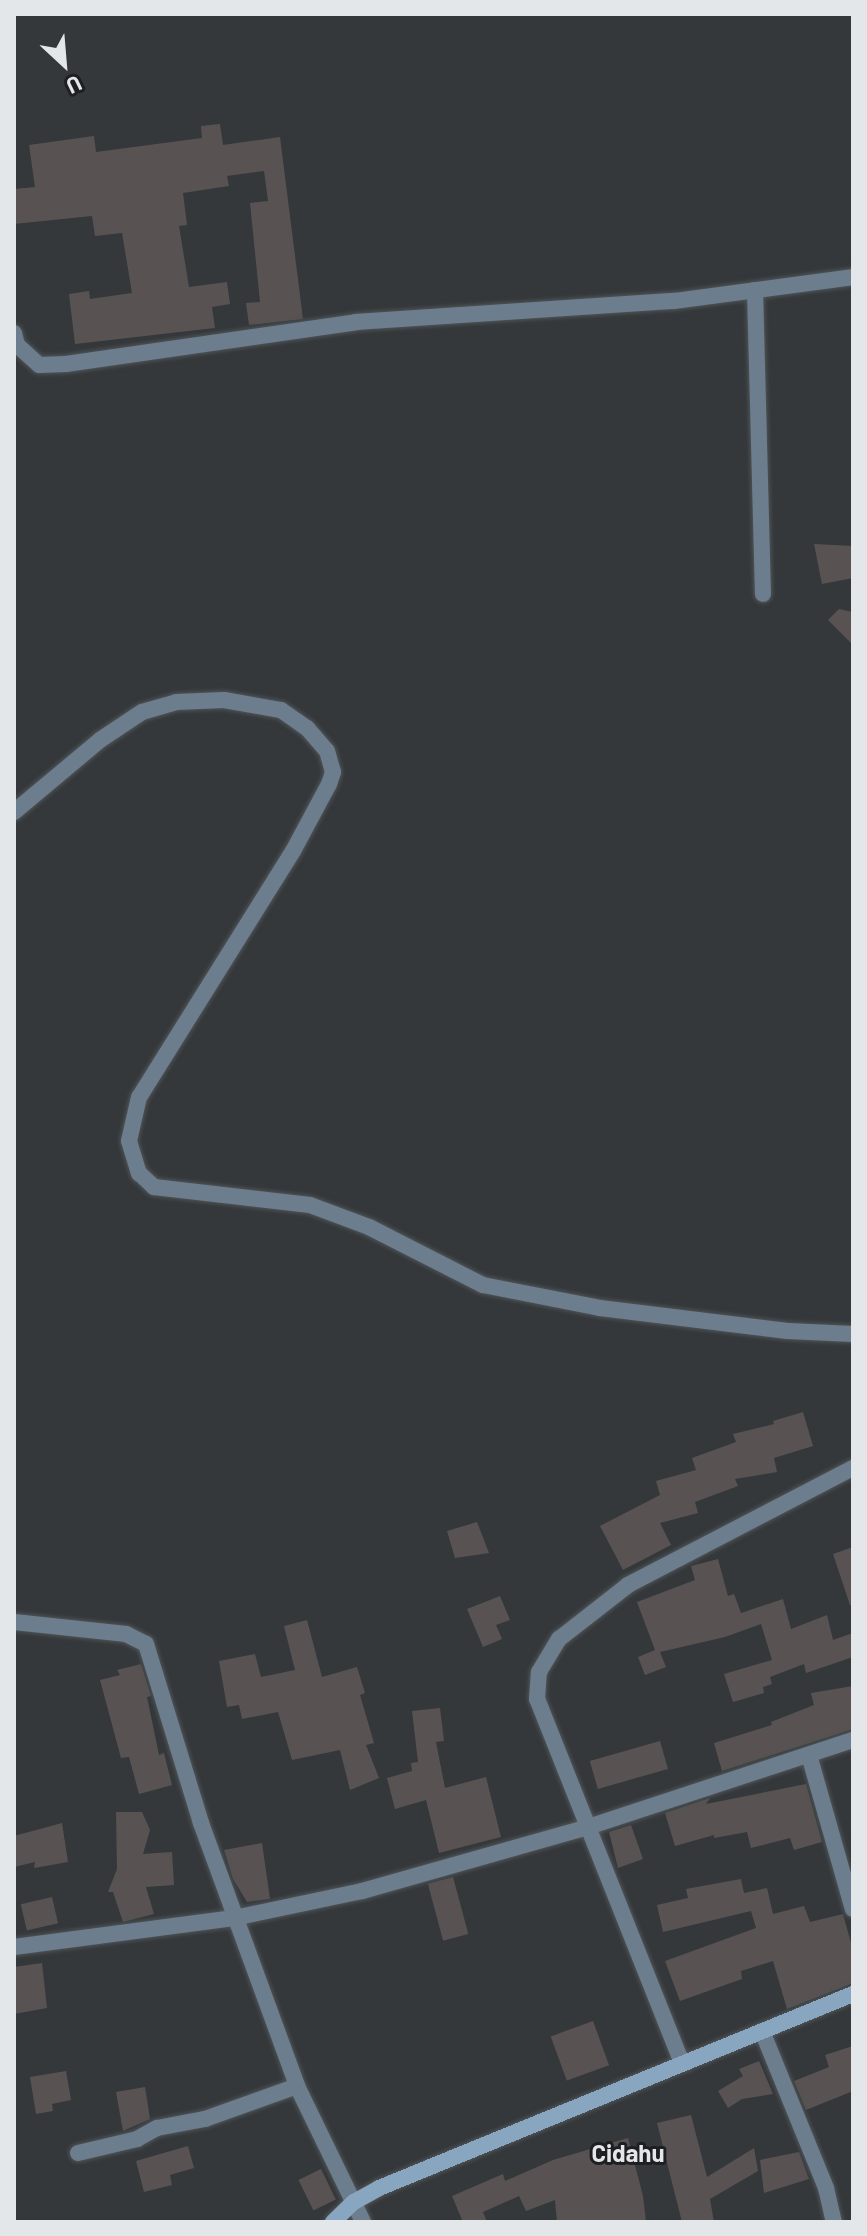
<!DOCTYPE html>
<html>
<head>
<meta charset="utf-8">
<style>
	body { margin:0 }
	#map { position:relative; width:867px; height:2236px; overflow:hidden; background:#34383b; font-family:Barlow,sans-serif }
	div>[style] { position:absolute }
	.building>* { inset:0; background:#585352; transform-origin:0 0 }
	.roads { filter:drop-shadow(0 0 2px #505457) drop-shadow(0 0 2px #505457) }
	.street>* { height:16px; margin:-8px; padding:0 8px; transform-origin:8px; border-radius:8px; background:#6c7e8e }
	.secondary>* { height:16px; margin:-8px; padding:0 8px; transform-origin:8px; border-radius:8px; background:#88a6bf }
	span { translate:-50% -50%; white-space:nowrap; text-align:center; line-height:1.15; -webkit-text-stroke:6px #1d1f20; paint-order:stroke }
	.quarter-label { font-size:24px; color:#e4e7e9; font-weight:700 }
	.frame { position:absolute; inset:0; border:16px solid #e4e7e9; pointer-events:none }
	.north { position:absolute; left:24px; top:24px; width:80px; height:80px; -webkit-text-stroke:6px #1d1f20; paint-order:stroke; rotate:154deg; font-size:22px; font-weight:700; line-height:32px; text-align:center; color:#e4e7e9 }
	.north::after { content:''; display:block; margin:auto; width:28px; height:36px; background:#e4e7e9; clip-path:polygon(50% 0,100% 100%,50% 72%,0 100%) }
</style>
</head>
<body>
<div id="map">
	<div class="building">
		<div style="clip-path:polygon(220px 124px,223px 145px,280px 137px,303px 319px,249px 325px,246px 303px,260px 302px,250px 203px,268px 201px,264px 171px,227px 176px,229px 186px,183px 193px,187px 225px,179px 226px,189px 287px,227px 282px,230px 304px,212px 307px,215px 328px,75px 344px,69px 294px,89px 291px,90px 299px,132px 293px,122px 233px,95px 236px,92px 216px,14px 224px,14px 189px,35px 187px,29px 145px,94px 136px,96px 152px,202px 138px,201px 126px)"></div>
		<div style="clip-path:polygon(814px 544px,853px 546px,853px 578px,822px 584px)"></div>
		<div style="clip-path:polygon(839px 609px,853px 612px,853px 645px,828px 620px)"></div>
		<div style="clip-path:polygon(803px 1412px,813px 1446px,774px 1458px,777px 1472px,735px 1479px,738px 1486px,695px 1502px,698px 1513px,660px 1523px,671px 1545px,623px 1570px,600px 1526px,660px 1495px,656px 1481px,696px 1470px,692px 1458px,736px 1442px,733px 1434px,774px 1424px,773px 1421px)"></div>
		<div style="clip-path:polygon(477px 1522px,489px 1553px,455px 1558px,447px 1531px)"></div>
		<div style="clip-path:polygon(853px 1547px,853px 1605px,850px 1605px,833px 1554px)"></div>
		<div style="clip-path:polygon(718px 1559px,728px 1596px,734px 1594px,741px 1613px,783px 1599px,791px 1629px,827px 1615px,833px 1640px,853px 1633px,853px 1657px,806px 1673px,804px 1664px,770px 1677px,772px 1684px,763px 1687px,764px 1693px,733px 1702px,724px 1674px,772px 1660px,761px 1624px,725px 1637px,660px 1652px,666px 1667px,645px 1675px,638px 1657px,655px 1650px,637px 1602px,695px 1580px,691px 1566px)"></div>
		<div style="clip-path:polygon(500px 1596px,510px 1620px,496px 1625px,502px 1639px,483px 1647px,467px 1609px)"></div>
		<div style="clip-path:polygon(307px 1620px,322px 1677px,357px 1667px,365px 1693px,360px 1695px,374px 1743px,366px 1745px,379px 1778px,350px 1790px,340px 1750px,292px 1760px,278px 1712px,242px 1719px,239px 1705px,227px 1707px,219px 1661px,255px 1654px,261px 1677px,295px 1670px,284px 1626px)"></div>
		<div style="clip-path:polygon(141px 1664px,151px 1696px,147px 1697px,159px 1755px,164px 1753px,172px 1785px,139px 1794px,129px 1757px,121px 1758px,100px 1680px,120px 1675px,117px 1670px)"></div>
		<div style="clip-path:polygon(853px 1686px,853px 1729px,722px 1771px,714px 1743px,772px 1725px,771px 1722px,814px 1705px,811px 1693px)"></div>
		<div style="clip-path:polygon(440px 1708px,444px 1741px,436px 1742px,445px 1788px,486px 1777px,501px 1837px,439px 1853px,426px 1800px,395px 1809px,387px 1778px,412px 1771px,411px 1763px,418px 1762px,412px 1711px)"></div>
		<div style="left:660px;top:1741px;width:29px;height:73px;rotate:74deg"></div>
		<div style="clip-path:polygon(806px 1784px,822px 1842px,794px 1850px,790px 1838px,751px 1848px,747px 1832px,714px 1838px,714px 1835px,675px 1846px,665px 1813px,710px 1798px,706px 1804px)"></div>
		<div style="clip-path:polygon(116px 1812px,142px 1812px,150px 1830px,143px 1854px,172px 1852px,174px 1885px,146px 1887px,154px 1914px,123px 1922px,113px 1892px,108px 1892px,117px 1869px)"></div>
		<div style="clip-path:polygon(62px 1823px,68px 1862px,34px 1868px,35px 1862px,14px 1867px,14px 1836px)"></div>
		<div style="clip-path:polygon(631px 1825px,643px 1859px,618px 1868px,609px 1832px)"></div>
		<div style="clip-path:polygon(262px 1843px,270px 1899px,247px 1902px,233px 1879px,224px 1850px)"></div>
		<div style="left:453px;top:1877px;width:59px;height:26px;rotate:75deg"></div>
		<div style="clip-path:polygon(741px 1879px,744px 1893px,767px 1888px,773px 1914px,804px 1906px,810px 1922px,843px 1914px,853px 1950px,853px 1983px,787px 2009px,773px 1961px,741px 1971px,742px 1979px,680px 2001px,665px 1961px,756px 1928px,751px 1911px,663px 1932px,657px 1905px,688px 1898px,686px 1889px)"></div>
		<div style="left:52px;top:1897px;width:27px;height:32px;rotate:77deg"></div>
		<div style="clip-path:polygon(42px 1963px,47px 2008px,14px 2014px,14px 1967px)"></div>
		<div style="left:593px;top:2021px;width:47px;height:45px;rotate:70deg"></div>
		<div style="clip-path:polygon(853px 2046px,853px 2091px,806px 2110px,794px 2081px,829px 2067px,825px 2055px)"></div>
		<div style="clip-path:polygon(759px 2061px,773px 2094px,742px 2099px,728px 2108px,718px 2091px,743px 2076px,739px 2069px)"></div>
		<div style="clip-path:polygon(66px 2071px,71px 2100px,52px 2104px,53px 2111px,36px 2114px,30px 2077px)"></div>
		<div style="clip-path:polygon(145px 2087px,150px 2119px,123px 2131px,116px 2092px)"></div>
		<div style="clip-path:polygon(691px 2115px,707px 2177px,754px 2148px,758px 2171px,710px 2199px,714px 2222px,682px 2222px,657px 2123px)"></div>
		<div style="clip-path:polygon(628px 2138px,643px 2196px,646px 2222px,557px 2222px,555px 2200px,526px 2211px,519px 2196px,483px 2212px,487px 2222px,463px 2222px,452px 2196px,503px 2174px,505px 2181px,553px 2160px)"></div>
		<div style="clip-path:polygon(188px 2146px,194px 2168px,170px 2175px,172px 2185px,144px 2192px,136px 2161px)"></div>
		<div style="clip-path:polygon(799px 2152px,809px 2179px,764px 2193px,760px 2160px)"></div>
		<div style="left:321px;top:2169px;width:34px;height:25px;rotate:64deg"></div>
	</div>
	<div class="roads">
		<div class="street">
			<div style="left:755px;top:290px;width:304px;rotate:88.5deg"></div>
			<div style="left:14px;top:333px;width:12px;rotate:76deg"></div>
			<div style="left:17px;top:345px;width:30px;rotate:42deg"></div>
			<div style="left:39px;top:365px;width:27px;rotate:-2deg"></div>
			<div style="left:66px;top:364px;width:293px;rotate:-8.2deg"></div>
			<div style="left:356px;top:322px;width:319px;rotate:-3.8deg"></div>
			<div style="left:674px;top:301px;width:181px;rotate:-7.6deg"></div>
			<div style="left:14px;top:812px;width:112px;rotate:-39.9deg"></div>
			<div style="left:100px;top:740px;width:50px;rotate:-33.7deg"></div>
			<div style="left:142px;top:712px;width:35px;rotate:-16deg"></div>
			<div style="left:176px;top:702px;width:48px;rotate:-2.4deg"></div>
			<div style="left:224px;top:700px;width:58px;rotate:10deg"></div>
			<div style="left:281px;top:710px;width:32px;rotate:35deg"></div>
			<div style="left:307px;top:728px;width:30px;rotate:49deg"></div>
			<div style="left:327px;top:751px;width:22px;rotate:74deg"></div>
			<div style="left:333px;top:772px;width:13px;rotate:108deg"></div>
			<div style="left:329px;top:784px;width:76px;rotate:118.2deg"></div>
			<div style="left:293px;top:851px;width:290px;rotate:122deg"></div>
			<div style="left:139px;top:1097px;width:45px;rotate:102.8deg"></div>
			<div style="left:129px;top:1141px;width:34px;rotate:73deg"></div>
			<div style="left:139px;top:1173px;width:21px;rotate:43deg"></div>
			<div style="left:154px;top:1187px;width:157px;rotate:6.6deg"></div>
			<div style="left:310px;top:1205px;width:63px;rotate:20.4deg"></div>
			<div style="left:369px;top:1227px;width:128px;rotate:27deg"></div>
			<div style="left:483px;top:1285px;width:119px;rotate:11.1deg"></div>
			<div style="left:600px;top:1308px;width:189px;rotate:7deg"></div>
			<div style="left:788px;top:1331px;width:65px;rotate:2.6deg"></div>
			<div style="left:14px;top:1622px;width:113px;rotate:6.1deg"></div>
			<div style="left:126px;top:1634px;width:22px;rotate:27deg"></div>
			<div style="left:146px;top:1644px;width:187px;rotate:72.9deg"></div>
			<div style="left:201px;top:1823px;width:280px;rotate:69.9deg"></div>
			<div style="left:297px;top:2086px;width:151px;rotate:64.1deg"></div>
			<div style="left:809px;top:1755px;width:160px;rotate:74.1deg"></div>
			<div style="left:14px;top:1947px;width:222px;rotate:-7.5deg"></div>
			<div style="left:234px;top:1918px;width:131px;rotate:-11.9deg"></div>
			<div style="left:362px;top:1891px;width:235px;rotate:-15.8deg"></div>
			<div style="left:588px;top:1827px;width:279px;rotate:-18.2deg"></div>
			<div style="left:762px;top:2031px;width:170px;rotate:67.8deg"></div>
			<div style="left:826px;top:2188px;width:35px;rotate:77deg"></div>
			<div style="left:682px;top:2063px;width:392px;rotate:-111.7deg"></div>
			<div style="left:537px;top:1699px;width:27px;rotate:-86deg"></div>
			<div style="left:539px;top:1672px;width:39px;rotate:-59deg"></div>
			<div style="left:559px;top:1639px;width:88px;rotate:-38deg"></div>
			<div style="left:628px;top:1585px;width:254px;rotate:-27.5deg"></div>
			<div style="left:78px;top:2153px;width:61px;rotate:-13.3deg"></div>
			<div style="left:137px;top:2139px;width:23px;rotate:-29deg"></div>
			<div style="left:157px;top:2128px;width:49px;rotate:-10.6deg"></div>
			<div style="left:205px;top:2119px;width:98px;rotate:-19.7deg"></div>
		</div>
		<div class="secondary">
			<div style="left:333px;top:2222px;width:29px;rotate:-44deg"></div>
			<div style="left:354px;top:2202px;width:29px;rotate:-29deg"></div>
			<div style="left:379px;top:2188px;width:512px;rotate:-22.26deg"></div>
		</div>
	</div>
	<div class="quarter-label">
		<span style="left:628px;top:2153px">Cidahu</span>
	</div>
	<div class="frame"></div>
	<div class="north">U</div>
</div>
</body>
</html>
